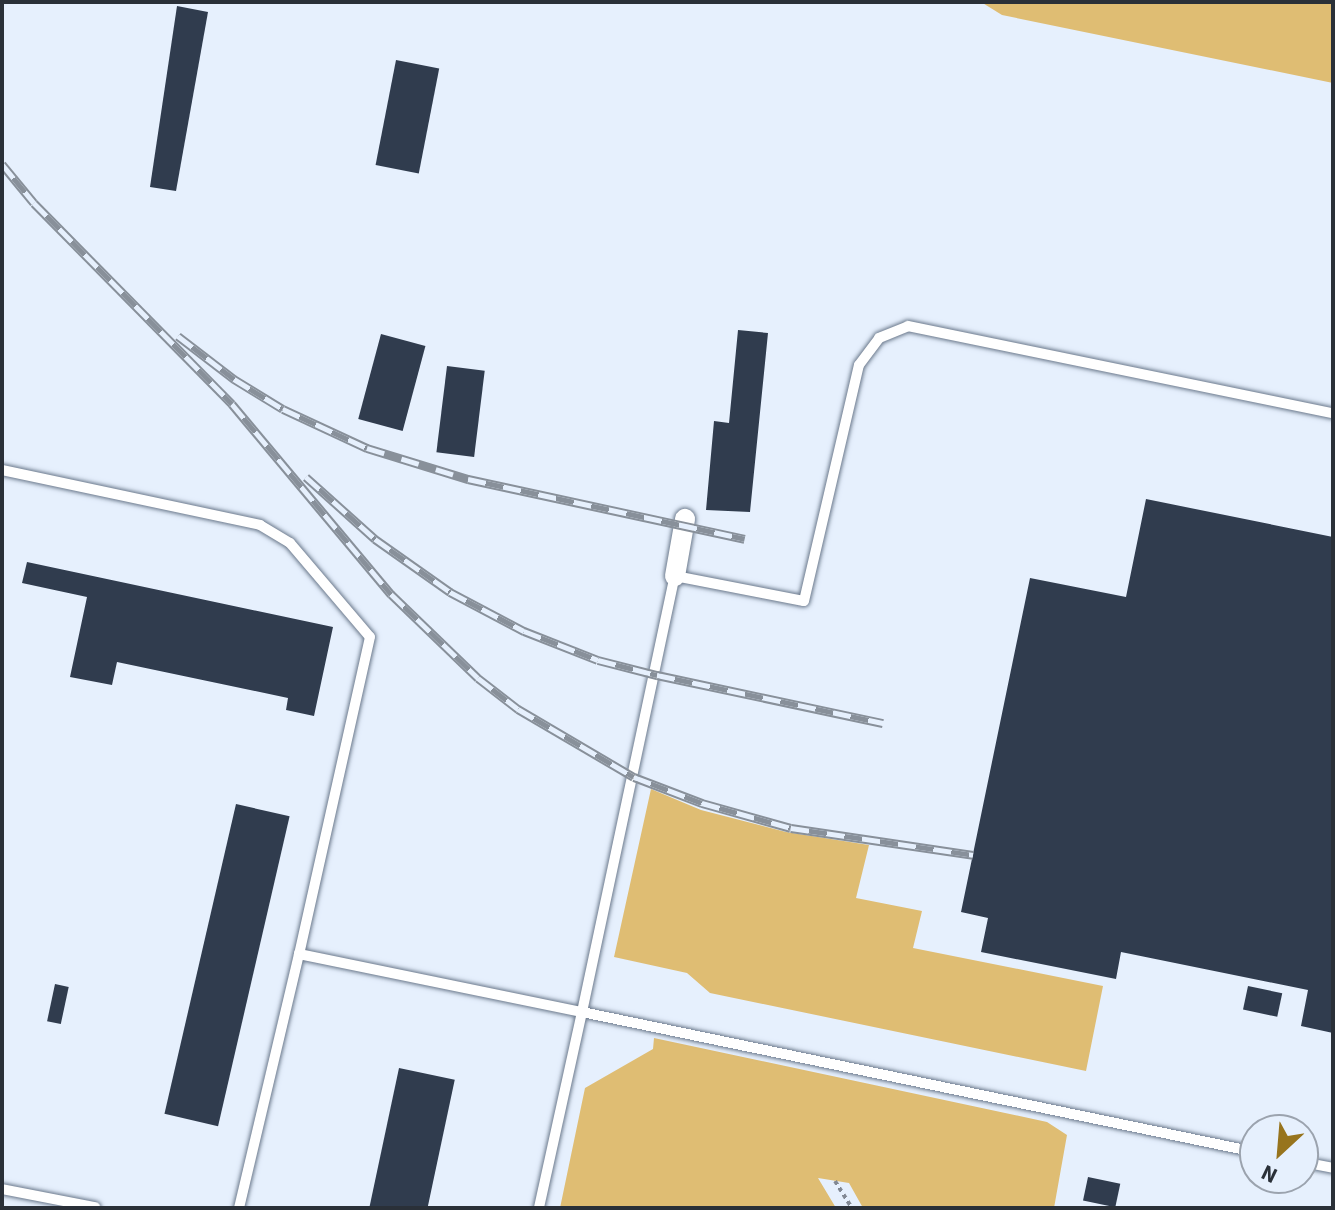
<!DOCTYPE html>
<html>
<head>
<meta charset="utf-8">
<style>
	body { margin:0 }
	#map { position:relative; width:1335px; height:1210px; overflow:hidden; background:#e6f0fd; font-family:"Source Sans 3",sans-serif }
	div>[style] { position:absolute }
	.green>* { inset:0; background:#dfbd73 }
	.building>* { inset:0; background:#303c4e; transform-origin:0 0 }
	.path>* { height:4px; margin-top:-2px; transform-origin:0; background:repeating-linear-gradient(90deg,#828994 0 4px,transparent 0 8px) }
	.roads { filter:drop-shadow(0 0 2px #6b798c) drop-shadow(0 0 2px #6b798c) }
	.service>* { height:10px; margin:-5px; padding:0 5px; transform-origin:5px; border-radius:5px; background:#fff }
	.minor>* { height:20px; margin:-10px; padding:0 10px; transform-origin:10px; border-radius:10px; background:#fff }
	.rail>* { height:9px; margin-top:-4.5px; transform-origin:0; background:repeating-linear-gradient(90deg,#e6f0fd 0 18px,#88909a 0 36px); box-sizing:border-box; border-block:2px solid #88909a }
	span { translate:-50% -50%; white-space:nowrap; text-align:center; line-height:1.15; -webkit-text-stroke:8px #e6f0fd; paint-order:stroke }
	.frame { position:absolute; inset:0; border:4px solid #2a3038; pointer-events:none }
	.north { position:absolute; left:1239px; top:1114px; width:80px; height:80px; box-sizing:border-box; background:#e6f0fd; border:2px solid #9ba3ae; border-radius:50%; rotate:206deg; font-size:22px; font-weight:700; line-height:32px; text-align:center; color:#2a3038 }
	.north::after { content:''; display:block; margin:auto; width:28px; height:36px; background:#97741d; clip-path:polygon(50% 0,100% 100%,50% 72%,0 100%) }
</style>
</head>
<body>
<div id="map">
	<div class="green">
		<div style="clip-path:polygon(981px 2px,1333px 2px,1333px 83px,1002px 15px)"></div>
		<div style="clip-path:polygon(651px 789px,701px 810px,786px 832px,869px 845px,856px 898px,922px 911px,913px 948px,1103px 986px,1086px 1071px,710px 993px,687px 973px,614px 957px)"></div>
		<div style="clip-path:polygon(654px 1038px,1047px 1122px,1067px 1135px,1054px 1208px,863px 1208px,849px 1183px,818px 1178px,836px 1208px,560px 1208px,585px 1088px,653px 1049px)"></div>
	</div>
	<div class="building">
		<div style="clip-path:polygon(177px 6px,208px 12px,176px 191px,150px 187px)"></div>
		<div style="left:396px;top:60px;width:44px;height:107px;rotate:11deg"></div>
		<div style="clip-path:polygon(738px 330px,768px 333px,750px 512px,706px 510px,714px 421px,729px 423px)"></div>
		<div style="left:381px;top:334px;width:46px;height:88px;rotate:15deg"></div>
		<div style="left:447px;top:366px;width:38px;height:87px;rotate:7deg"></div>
		<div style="clip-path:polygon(1146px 499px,1333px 537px,1333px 1033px,1301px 1026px,1308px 990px,1121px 952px,1116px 979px,981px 952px,988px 918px,961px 912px,1030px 578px,1126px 597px)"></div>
		<div style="clip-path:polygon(27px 562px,333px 627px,314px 716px,286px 710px,288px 698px,117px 662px,112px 685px,70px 677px,87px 597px,22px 583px)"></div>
		<div style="left:236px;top:804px;width:55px;height:318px;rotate:13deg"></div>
		<div style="left:55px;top:984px;width:14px;height:38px;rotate:12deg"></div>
		<div style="left:1248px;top:986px;width:35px;height:24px;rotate:12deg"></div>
		<div style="left:399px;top:1068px;width:57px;height:143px;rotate:12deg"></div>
		<div style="left:1088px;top:1177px;width:33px;height:24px;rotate:12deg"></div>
	</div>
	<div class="path">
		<div style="left:835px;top:1181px;width:32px;rotate:58deg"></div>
	</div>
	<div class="roads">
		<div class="service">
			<div style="left:2px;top:470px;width:264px;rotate:12deg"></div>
			<div style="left:260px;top:525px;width:35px;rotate:31deg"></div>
			<div style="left:290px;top:543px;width:123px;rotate:49.6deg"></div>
			<div style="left:370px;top:637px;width:325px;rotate:102.6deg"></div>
			<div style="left:1255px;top:1152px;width:687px;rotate:-168.25deg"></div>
			<div style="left:582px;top:1012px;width:446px;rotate:-78deg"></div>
			<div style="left:675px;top:576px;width:131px;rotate:11deg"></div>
			<div style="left:804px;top:601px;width:242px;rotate:-76.9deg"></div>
			<div style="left:859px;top:365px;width:34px;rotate:-53deg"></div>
			<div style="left:879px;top:338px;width:31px;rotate:-22deg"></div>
			<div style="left:908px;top:326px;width:434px;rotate:11.6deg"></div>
			<div style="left:1303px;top:1162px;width:31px;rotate:11deg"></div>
			<div style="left:2px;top:1189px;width:95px;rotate:11deg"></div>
			<div style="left:239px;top:1208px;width:261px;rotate:-76.7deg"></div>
			<div style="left:299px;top:954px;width:289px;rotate:11.6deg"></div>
			<div style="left:582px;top:1012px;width:201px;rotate:102.4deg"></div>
		</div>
		<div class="minor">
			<div style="left:675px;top:576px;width:58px;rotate:-80deg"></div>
		</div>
	</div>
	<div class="rail">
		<div style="left:2px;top:164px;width:50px;rotate:50.6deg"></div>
		<div style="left:34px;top:203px;width:282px;rotate:45.4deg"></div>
		<div style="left:232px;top:404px;width:248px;rotate:50.1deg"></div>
		<div style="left:391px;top:594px;width:121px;rotate:44deg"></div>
		<div style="left:478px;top:678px;width:51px;rotate:37.8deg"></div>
		<div style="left:518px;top:709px;width:134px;rotate:30.4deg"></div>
		<div style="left:634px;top:777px;width:73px;rotate:20.9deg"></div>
		<div style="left:702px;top:803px;width:92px;rotate:15.7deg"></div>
		<div style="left:791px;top:828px;width:184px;rotate:8.4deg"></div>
		<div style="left:178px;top:336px;width:71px;rotate:37.5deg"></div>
		<div style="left:234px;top:379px;width:57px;rotate:31.5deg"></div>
		<div style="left:283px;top:409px;width:93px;rotate:24.9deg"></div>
		<div style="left:367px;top:448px;width:106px;rotate:17.1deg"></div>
		<div style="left:468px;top:479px;width:283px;rotate:12.2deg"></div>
		<div style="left:306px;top:477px;width:93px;rotate:41.9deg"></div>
		<div style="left:375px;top:539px;width:92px;rotate:35.2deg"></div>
		<div style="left:450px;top:592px;width:84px;rotate:27.8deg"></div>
		<div style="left:524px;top:631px;width:79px;rotate:21.4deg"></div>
		<div style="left:598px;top:660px;width:61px;rotate:14.3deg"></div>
		<div style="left:657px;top:675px;width:231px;rotate:12deg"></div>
	</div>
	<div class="frame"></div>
	<div class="north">N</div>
</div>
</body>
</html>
